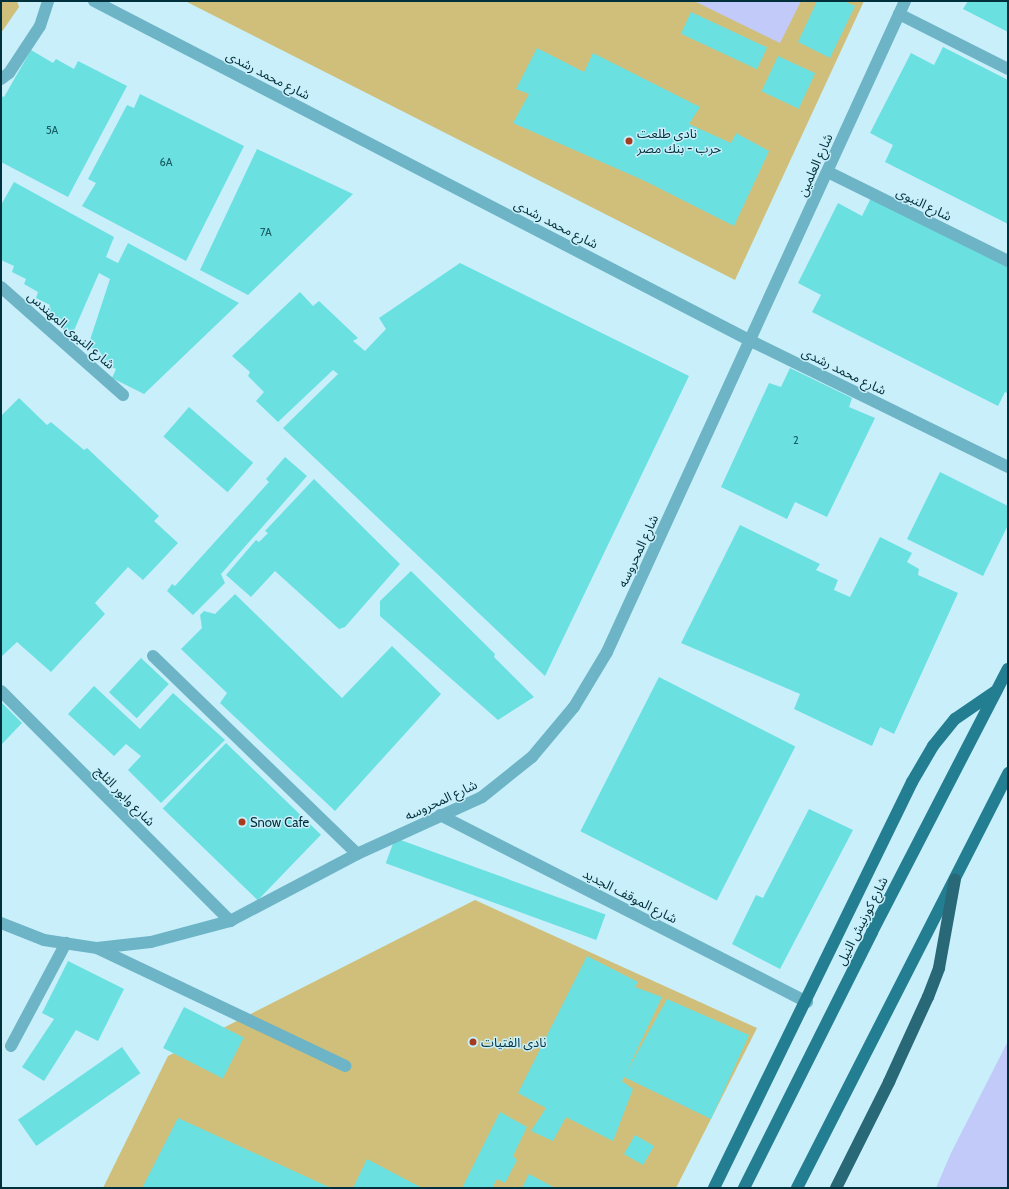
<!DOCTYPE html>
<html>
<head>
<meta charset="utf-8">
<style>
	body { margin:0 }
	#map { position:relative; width:1009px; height:1189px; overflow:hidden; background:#c9effa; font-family:Cabin,"Noto Sans Arabic",sans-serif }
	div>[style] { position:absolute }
	.green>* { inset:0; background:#cfbf7b }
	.water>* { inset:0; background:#c1caf9 }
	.building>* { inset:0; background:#6ae0e1; transform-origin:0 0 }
	.minor>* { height:12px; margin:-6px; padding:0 6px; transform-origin:6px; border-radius:6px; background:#6cb4c6 }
	.major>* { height:12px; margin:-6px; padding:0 6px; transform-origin:6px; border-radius:6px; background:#237e92 }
	.highway>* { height:12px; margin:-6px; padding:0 6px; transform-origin:6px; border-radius:6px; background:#286877 }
	.dots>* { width:11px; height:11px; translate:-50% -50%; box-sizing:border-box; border:2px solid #c9effa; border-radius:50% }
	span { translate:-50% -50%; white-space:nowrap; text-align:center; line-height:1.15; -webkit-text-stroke:3px #c9effa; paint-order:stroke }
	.number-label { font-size:11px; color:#1a5c64 }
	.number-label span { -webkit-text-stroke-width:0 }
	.street-label { font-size:13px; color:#00303b }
	.poi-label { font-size:13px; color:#00303b }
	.left { translate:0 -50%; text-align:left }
	.frame { position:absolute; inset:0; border:2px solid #00303b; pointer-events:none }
</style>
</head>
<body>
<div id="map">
	<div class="green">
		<div style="clip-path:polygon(1px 1px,17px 1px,19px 7px,1px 33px)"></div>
		<div style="clip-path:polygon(185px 1px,864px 1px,735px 280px)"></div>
		<div style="clip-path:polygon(475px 900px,757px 1028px,676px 1188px,103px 1188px,168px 1056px)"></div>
	</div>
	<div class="water">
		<div style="clip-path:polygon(694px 1px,801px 1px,780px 43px)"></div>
		<div style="clip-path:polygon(1008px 1041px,1008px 1188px,936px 1188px,951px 1153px)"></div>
	</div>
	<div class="building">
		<div style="clip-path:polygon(817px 1px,844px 1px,855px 6px,830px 58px,798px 42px)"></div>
		<div style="clip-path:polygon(968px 1px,1008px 1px,1008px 32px,963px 9px)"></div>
		<div style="left:691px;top:12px;width:84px;height:24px;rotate:25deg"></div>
		<div style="clip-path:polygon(943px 47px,1008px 80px,1008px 224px,885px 162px,893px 145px,870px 133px,911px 53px,934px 65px)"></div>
		<div style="clip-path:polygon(537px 48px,584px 72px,593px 53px,700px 107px,689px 124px,731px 143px,736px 133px,769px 151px,734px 226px,645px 181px,513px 123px,529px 94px,516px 89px)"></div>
		<div style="clip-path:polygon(31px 50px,53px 63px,56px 59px,74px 69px,78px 61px,127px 86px,68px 197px,1px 162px,1px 96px,4px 97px)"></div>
		<div style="left:778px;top:56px;width:41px;height:39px;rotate:25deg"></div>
		<div style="clip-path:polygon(140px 94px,244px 146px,186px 261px,82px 206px,96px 183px,88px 179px,127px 105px,134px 108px)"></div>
		<div style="clip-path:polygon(257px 149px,353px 194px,248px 295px,200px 270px)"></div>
		<div style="clip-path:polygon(14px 182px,114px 237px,106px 257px,118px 263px,128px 243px,239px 303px,144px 394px,112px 378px,116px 369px,98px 361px,101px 353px,88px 346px,110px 279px,99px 273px,72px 335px,59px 327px,61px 319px,47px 313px,50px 305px,36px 298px,38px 292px,24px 284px,26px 279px,12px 272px,14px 266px,1px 260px,1px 205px)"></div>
		<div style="clip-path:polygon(871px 198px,1008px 267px,1008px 393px,1005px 392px,998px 406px,812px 312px,821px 295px,798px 283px,838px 203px,862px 216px)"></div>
		<div style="clip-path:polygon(460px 263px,689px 376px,545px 676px,283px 428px,338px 374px,333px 370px,278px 422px,256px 401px,264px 392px,248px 376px,250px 372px,232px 356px,300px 292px,313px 306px,319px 301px,358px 338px,353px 341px,365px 351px,386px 329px,379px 318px)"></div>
		<div style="clip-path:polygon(790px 368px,852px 398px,849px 407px,875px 418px,827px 517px,795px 502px,787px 519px,721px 487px,769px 383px,781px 387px)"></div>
		<div style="clip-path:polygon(19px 398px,47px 425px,51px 422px,84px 450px,87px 448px,159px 516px,154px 521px,178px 543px,143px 580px,128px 567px,95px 603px,105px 614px,51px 672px,17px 642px,1px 657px,1px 416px)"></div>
		<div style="left:189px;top:407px;width:85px;height:39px;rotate:41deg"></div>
		<div style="clip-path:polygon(285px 457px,307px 476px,221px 574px,225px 583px,193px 615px,167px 591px,172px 584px,175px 586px,269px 482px,266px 479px)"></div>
		<div style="clip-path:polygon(940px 472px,1008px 506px,1008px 525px,983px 576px,907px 539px)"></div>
		<div style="clip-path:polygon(314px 479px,400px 564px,345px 627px,339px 629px,275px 571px,251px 597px,226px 575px,256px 540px,259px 542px,268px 533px,265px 531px)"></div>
		<div style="clip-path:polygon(740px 525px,820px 564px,816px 570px,838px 580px,834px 590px,850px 597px,880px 537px,912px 553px,907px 562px,919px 569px,918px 575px,958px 593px,894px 734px,880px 727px,872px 746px,794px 709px,800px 694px,681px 643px)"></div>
		<div style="clip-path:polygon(411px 571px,495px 654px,494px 657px,534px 697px,498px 720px,380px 616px,380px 601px)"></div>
		<div style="clip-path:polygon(235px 594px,342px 698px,392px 646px,441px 694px,335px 811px,220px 703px,227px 693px,181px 649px,202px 628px,200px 615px,204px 611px,215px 614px)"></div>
		<div style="left:141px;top:658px;width:38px;height:47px;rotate:43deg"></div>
		<div style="left:659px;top:677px;width:153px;height:173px;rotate:27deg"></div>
		<div style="clip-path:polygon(94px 686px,140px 729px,173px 693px,225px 740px,161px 803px,128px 770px,141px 756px,126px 744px,114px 756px,68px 714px)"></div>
		<div style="clip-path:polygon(1px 702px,22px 723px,1px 745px)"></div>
		<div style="left:226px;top:743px;width:132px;height:91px;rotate:44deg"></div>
		<div style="clip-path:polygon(809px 809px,853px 830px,780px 969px,732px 944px,756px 895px,763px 898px)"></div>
		<div style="left:395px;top:838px;width:224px;height:27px;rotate:20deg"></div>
		<div style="clip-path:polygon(587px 956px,638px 982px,635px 987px,662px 997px,626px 1073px,667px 999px,749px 1035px,711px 1119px,624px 1077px,622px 1081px,633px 1089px,613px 1141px,566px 1117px,553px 1141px,531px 1131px,546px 1108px,518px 1093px)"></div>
		<div style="clip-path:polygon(68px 961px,124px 989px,98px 1041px,76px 1030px,44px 1081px,22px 1067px,54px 1019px,42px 1013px)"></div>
		<div style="left:184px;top:1007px;width:67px;height:46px;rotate:27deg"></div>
		<div style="left:122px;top:1047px;width:32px;height:127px;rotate:55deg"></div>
		<div style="clip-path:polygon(500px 1112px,527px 1127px,513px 1156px,517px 1160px,505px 1183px,497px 1179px,492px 1188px,462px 1188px)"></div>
		<div style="clip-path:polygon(178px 1118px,331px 1188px,142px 1188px)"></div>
		<div style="left:635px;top:1135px;width:22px;height:22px;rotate:30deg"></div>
		<div style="clip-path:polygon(367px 1159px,422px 1188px,353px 1188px)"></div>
		<div style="clip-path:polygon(529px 1174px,555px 1188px,522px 1188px)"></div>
	</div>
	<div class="minor">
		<div style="left:94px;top:1px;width:740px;rotate:27.36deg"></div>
		<div style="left:751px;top:341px;width:286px;rotate:26.1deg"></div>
		<div style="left:899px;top:14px;width:122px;rotate:26.8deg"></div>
		<div style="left:1px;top:79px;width:10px;rotate:-37deg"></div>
		<div style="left:9px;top:73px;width:56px;rotate:-56.6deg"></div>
		<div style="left:40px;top:26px;width:26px;rotate:-72deg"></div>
		<div style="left:828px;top:172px;width:201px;rotate:26.3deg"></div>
		<div style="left:1px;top:287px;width:163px;rotate:41.5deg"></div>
		<div style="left:153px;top:656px;width:284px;rotate:44.1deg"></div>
		<div style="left:1px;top:691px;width:325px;rotate:45.1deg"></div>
		<div style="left:440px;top:815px;width:412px;rotate:27deg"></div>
		<div style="left:1px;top:923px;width:46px;rotate:21.6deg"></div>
		<div style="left:44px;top:940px;width:54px;rotate:8.6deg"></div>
		<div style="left:97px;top:948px;width:54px;rotate:-6.3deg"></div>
		<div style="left:151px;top:942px;width:82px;rotate:-14.9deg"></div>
		<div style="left:230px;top:921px;width:144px;rotate:-27.8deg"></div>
		<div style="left:357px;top:854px;width:137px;rotate:-24.5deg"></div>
		<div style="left:482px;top:797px;width:64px;rotate:-38.7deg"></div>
		<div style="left:532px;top:757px;width:65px;rotate:-50deg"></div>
		<div style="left:574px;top:707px;width:64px;rotate:-59deg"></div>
		<div style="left:607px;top:652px;width:716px;rotate:-65.4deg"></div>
		<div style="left:97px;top:948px;width:275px;rotate:25.4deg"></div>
		<div style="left:11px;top:1046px;width:117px;rotate:-61.9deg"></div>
	</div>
	<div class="major">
		<div style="left:714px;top:1188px;width:452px;rotate:-64deg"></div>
		<div style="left:912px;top:782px;width:42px;rotate:-59.7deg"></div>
		<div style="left:933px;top:746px;width:35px;rotate:-51deg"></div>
		<div style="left:955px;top:719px;width:50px;rotate:-34.3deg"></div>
		<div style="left:744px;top:1188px;width:286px;rotate:-63.4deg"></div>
		<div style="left:872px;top:932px;width:296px;rotate:-62.7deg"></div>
		<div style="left:797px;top:1188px;width:466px;rotate:-63deg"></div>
	</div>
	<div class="highway">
		<div style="left:836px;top:1188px;width:119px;rotate:-63.4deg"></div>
		<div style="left:889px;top:1082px;width:94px;rotate:-65.4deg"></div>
		<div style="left:928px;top:997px;width:31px;rotate:-69deg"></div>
		<div style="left:939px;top:968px;width:90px;rotate:-79.8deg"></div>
	</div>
	<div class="dots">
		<div style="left:629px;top:141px;background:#a53c1f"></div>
		<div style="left:242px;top:822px;background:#a53c1f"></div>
		<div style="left:473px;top:1042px;background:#a53c1f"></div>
	</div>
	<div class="number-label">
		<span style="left:52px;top:130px">5A</span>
		<span style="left:166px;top:162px">6A</span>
		<span style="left:266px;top:232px">7A</span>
		<span style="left:796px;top:440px">2</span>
	</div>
	<div class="street-label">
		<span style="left:268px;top:75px;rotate:27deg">شارع محمد رشدى</span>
		<span style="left:815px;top:165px;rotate:-66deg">شارع العلمين</span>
		<span style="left:924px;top:204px;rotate:26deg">شارع النبوى</span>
		<span style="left:556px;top:224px;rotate:27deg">شارع محمد رشدى</span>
		<span style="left:71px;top:330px;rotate:41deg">شارع النبوى المهندس</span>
		<span style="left:844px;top:371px;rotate:26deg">شارع محمد رشدى</span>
		<span style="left:638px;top:551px;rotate:-65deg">شارع المحروسه</span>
		<span style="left:125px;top:796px;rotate:45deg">شارع وابور الثلج</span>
		<span style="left:441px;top:800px;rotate:-25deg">شارع المحروسه</span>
		<span style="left:630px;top:896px;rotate:27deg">شارع الموقف الجديد</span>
		<span style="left:862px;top:921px;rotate:-63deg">شارع كورنيش النيل</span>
	</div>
	<div class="poi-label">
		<span class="left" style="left:637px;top:141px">نادى طلعت<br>حرب - بنك مصر</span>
		<span class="left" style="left:250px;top:822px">Snow Cafe</span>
		<span class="left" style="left:481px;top:1042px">نادى الفتيات</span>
	</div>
	<div class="frame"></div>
</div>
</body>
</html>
